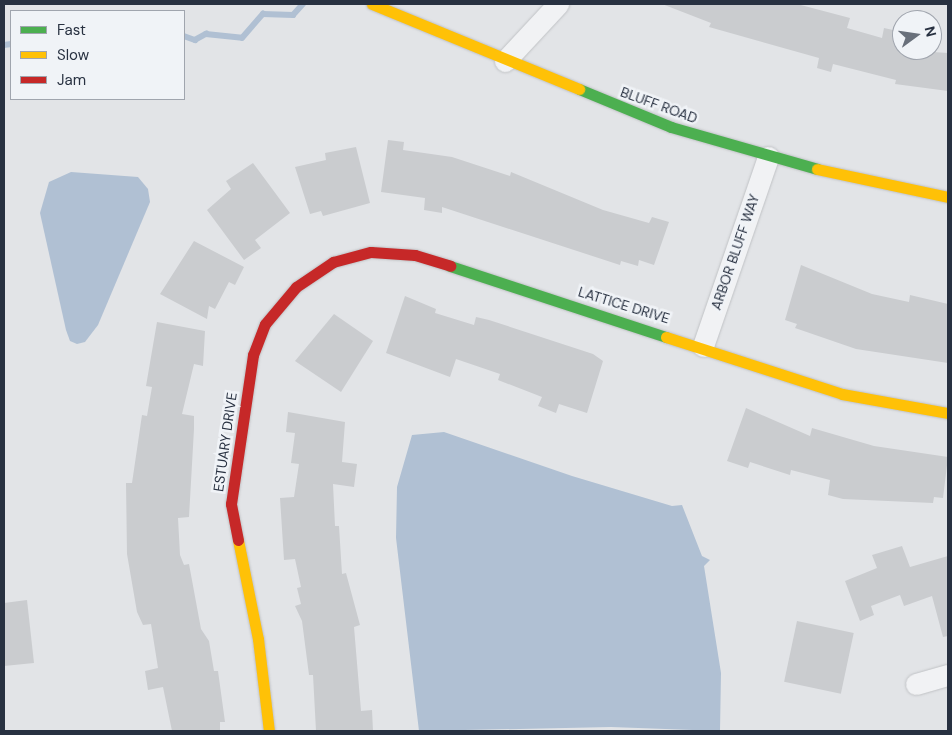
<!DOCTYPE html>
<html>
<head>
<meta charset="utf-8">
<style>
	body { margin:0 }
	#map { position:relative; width:952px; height:735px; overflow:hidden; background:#e2e4e7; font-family:"DM Sans",sans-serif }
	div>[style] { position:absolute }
	.water>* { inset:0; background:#b0c0d3 }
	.stream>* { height:5.5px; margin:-2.75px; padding:0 2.75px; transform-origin:2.75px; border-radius:2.75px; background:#b0c0d3 }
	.building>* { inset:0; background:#cacccf; transform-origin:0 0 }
	.roads { filter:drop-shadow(0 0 1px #c0c2c5) drop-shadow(0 0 1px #c0c2c5) }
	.street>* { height:21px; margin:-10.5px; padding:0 10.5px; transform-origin:10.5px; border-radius:10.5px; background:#f1f2f4 }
	.fast>* { height:11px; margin:-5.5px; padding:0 5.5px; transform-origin:5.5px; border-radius:5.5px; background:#4caf50 }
	.slow>* { height:11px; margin:-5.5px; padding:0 5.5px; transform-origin:5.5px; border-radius:5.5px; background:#ffc107 }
	.jam>* { height:11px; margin:-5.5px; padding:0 5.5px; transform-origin:5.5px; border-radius:5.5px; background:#c62828 }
	span { translate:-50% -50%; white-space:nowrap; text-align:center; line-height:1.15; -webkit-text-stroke:5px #f0f3f7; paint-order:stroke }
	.street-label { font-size:14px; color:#283141 }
	.frame { position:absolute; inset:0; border:5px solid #283141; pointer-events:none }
	.legend { position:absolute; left:10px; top:10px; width:175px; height:90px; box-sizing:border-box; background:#f0f3f7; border:1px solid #a0a5ae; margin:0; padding:6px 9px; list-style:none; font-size:15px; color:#283141 }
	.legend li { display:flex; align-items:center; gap:10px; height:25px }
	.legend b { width:25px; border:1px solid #a0a5ae }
	.north { position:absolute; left:892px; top:10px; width:50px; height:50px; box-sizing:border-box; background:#f0f3f7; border:1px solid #a0a5ae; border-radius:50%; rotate:76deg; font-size:14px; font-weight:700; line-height:20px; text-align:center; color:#283141 }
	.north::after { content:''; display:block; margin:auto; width:18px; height:22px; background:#69707b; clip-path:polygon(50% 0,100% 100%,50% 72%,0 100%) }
</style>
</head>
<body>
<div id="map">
	<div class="water">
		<div style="clip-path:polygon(71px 172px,138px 177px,148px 189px,150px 202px,98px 325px,85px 342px,77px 344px,70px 341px,66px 330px,40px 213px,49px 182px)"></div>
		<div style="clip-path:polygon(444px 432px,572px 476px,672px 506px,682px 505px,702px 556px,710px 560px,704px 566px,721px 673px,720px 731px,611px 727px,419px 731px,396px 538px,397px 487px,412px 435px)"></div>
	</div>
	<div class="stream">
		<div style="left:184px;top:36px;width:12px;rotate:20deg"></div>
		<div style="left:195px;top:40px;width:13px;rotate:-29deg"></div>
		<div style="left:206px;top:34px;width:36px;rotate:6deg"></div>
		<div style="left:242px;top:38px;width:32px;rotate:-49deg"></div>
		<div style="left:263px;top:14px;width:30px;rotate:2deg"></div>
		<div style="left:293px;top:15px;width:15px;rotate:-48deg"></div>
		<div style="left:4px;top:45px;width:7px;rotate:-8deg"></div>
	</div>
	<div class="building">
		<div style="clip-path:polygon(662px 4px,797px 4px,850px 18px,847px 28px,882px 38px,884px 28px,902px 32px,902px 50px,948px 53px,948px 91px,895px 84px,896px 80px,833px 64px,831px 72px,817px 68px,819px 58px,709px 27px,711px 23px)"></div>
		<div style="clip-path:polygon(388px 140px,404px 142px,403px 150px,452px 157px,510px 176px,511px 172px,603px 210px,649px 223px,652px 217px,669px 222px,654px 265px,639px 260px,638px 266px,621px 261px,620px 265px,442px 207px,442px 213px,424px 210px,425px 198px,381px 192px)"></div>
		<div style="clip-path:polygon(356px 147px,370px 203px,323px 216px,321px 211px,310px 214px,295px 167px,326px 160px,325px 153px)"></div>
		<div style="clip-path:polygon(253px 163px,290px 213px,255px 240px,261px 248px,244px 260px,207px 210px,231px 189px,226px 181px)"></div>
		<div style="clip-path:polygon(194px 241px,244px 267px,235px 285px,229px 282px,215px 309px,209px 306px,207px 319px,160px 294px)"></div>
		<div style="clip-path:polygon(801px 265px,872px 294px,909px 302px,910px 295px,948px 304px,948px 363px,856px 349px,795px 328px,797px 324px,785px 320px)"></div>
		<div style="clip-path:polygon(405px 296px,436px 309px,435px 313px,474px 325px,476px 317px,489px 320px,593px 354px,603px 361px,587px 413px,559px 404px,556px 413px,538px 406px,542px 397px,498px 380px,500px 374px,456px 359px,450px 377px,386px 353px)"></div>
		<div style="clip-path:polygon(334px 314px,373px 341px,341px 392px,295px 361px)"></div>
		<div style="clip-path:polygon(157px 322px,205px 331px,203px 366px,194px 364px,182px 414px,194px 416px,194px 429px,189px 517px,178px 518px,180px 555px,184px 565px,189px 564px,201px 629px,209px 641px,214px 671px,218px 671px,225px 722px,220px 722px,220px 731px,172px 731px,163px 687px,148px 690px,145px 671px,158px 668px,151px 624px,143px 625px,137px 612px,127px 554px,126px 483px,132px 483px,142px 415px,147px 416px,152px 387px,146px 386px)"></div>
		<div style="clip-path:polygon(746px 408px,810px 436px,812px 428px,874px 446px,948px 457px,943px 498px,934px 497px,933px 503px,843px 499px,828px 495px,830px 480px,791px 470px,790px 475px,750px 462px,748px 468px,727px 461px)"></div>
		<div style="clip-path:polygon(288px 412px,345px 422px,342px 462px,357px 464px,354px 487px,333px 484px,335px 526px,339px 526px,342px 574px,346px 573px,360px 625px,354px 627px,361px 711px,372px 710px,373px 731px,316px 731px,313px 675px,309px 675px,302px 621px,295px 606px,301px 604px,297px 588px,301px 587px,295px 559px,284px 560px,280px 498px,294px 497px,299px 464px,291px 463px,295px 433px,286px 432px)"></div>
		<div style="clip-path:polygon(902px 546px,910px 567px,948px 556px,948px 636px,943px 637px,932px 596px,904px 606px,900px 595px,871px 606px,874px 615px,860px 621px,845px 581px,877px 568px,872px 555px)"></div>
		<div style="clip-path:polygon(27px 600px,34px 663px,4px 666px,4px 603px)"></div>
		<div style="left:797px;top:621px;width:58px;height:62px;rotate:12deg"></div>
	</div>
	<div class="roads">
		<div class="street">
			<div style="left:505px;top:61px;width:78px;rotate:-47.1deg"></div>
			<div style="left:703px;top:346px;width:200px;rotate:-71deg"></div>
			<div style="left:916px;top:684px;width:33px;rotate:-16deg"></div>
		</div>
		<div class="fast">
			<div style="left:579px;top:89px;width:100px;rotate:22.4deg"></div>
			<div style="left:671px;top:127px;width:152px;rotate:16deg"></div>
			<div style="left:450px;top:266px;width:227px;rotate:18.2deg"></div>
		</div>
		<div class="slow">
			<div style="left:372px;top:4px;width:224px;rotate:22.3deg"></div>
			<div style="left:817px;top:169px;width:134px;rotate:12.1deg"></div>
			<div style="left:666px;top:337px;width:185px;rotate:17.9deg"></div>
			<div style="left:842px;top:394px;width:108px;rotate:10.2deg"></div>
			<div style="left:238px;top:540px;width:101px;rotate:78.6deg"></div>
			<div style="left:258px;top:639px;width:93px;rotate:83.2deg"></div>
		</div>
		<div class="jam">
			<div style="left:238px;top:540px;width:37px;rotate:-101deg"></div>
			<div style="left:231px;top:504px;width:151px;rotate:-81.6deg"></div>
			<div style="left:253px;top:355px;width:33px;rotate:-69deg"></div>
			<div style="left:265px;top:324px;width:48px;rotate:-50deg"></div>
			<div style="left:296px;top:287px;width:45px;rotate:-34deg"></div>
			<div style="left:333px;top:262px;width:39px;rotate:-15deg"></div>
			<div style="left:371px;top:252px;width:44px;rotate:3.9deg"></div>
			<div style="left:415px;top:255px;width:37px;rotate:17deg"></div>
		</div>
	</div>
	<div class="street-label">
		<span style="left:659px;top:105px;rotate:20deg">BLUFF ROAD</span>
		<span style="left:735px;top:252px;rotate:-71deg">ARBOR BLUFF WAY</span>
		<span style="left:624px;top:305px;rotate:17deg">LATTICE DRIVE</span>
		<span style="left:225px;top:442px;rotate:-82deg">ESTUARY DRIVE</span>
	</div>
	<div class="frame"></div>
	<ul class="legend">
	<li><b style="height:6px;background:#4caf50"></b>Fast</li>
	<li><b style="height:6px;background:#ffc107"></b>Slow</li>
	<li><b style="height:6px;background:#c62828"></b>Jam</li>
	</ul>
	<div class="north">N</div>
</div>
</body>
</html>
